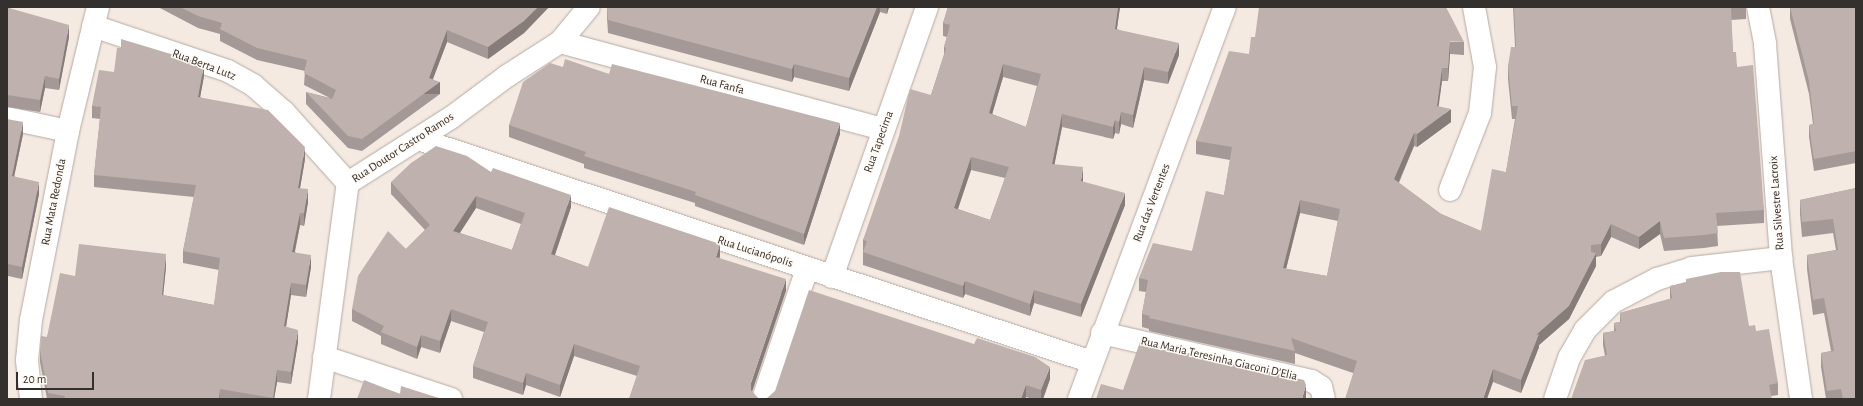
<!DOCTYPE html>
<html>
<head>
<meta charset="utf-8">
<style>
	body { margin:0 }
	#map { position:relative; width:1863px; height:406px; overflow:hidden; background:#f5eae2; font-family:"Alegreya Sans",sans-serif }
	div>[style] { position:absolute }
	.roads { filter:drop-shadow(0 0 1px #b4aaa2) drop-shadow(0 0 1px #b4aaa2) }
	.street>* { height:22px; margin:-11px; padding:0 11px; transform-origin:11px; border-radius:11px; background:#fff }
	.wall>* { inset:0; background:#a49996 }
	.shaded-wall>* { inset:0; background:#867d7a; transform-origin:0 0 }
	.building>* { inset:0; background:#bfb2ae }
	span { translate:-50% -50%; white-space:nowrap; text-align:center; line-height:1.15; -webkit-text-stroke:3px #fff9f3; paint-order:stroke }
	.street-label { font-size:12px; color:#34302d }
	.frame { position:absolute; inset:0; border:8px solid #34302d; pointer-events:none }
	.scale { position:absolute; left:16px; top:372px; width:78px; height:18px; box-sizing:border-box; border:2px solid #34302d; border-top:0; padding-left:5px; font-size:12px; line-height:14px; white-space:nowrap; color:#34302d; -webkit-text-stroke:3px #fff9f3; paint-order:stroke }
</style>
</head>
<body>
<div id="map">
	<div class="roads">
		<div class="street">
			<div style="left:1758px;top:7px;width:38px;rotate:79deg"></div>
			<div style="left:1765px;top:44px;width:215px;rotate:85.7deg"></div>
			<div style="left:1781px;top:258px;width:142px;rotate:81.9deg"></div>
			<div style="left:93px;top:26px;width:142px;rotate:18.4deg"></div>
			<div style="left:228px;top:71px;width:29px;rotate:29deg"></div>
			<div style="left:253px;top:85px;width:41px;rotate:41.1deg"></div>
			<div style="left:284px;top:112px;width:96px;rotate:48deg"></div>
			<div style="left:560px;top:42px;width:335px;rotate:15.1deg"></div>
			<div style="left:7px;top:118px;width:62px;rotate:12deg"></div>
			<div style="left:418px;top:139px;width:710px;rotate:18.31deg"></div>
			<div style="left:1450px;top:190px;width:83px;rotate:-68.7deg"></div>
			<div style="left:1480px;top:113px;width:46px;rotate:-83.8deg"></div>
			<div style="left:1485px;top:67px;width:61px;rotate:-100.4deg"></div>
			<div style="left:832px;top:277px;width:286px;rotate:-70.6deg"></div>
			<div style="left:1102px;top:333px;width:215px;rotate:12.9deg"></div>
			<div style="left:1312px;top:381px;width:11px;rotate:34deg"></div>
			<div style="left:1321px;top:387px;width:12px;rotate:76deg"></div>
			<div style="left:324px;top:357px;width:134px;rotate:18.3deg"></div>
			<div style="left:31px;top:399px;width:39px;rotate:-96deg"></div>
			<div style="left:27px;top:360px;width:40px;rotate:-84.3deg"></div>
			<div style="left:31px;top:320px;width:193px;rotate:-78.9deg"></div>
			<div style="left:68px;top:131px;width:128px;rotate:-76.4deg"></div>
			<div style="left:319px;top:399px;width:218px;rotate:-82.4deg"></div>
			<div style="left:348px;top:183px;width:123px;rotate:-32.4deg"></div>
			<div style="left:452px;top:117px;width:69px;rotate:-36.7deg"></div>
			<div style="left:507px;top:76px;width:63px;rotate:-32.7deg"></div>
			<div style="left:560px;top:42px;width:45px;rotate:-50.4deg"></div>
			<div style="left:763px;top:399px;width:137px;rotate:-71.3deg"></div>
			<div style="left:1079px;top:399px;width:418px;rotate:-69.6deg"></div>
			<div style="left:1555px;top:399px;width:43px;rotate:-71.1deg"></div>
			<div style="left:1569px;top:358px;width:32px;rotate:-60deg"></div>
			<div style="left:1585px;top:330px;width:40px;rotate:-45deg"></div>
			<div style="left:1613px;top:302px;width:50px;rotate:-27.6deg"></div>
			<div style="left:1657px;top:279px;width:37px;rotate:-17deg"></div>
			<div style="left:1692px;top:268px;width:90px;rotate:-6.4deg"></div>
		</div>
	</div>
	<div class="wall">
		<div style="clip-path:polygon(7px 7px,69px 37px,59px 90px,45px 88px,40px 112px,7px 107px)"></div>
		<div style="clip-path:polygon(158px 7px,549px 7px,524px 33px,488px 59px,447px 42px,433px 79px,440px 94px,362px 151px,348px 148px,306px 104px,306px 92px,330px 98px,304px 85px,305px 71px,257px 60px,220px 41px,220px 34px,198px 28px)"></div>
		<div style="clip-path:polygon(607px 7px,889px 7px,887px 14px,880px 12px,849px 91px,794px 77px,792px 82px,608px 33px,607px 18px)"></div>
		<div style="clip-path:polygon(evenodd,948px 7px,1120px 7px,1117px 29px,1179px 55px,1168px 84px,1144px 80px,1133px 128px,1121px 124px,1119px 134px,1115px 133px,1113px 139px,1062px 127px,1054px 165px,1083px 179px,1083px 182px,1125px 205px,1081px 317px,1034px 303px,1030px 316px,965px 294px,963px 298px,863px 265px,863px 240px,931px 95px,944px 55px,944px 47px,947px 37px,943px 36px,943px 23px,948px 7px,1003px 77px,1037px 86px,1026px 127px,992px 114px,1003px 77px,948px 7px,971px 170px,1005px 178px,990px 220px,958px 209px,971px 170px)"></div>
		<div style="clip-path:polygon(evenodd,1513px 7px,1746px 7px,1746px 19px,1731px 20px,1733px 52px,1737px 67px,1764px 210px,1764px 223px,1717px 226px,1718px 246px,1704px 248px,1664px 251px,1660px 234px,1639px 249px,1611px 237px,1601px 256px,1596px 257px,1596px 266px,1569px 319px,1539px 345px,1539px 347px,1521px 393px,1493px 382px,1353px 373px,1295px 353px,1295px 364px,1149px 331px,1149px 329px,1142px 327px,1142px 314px,1146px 292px,1139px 291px,1139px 278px,1192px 251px,1224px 195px,1230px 160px,1196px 154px,1196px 141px,1249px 54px,1255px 37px,1464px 42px,1464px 55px,1450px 54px,1448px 81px,1442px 81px,1438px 106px,1451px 122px,1417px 147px,1414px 146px,1399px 183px,1441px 214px,1481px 231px,1506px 172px,1515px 119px,1512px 119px,1508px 79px,1508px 66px,1515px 47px,1513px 7px,1300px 213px,1338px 221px,1327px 276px,1286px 269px,1300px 213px)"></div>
		<div style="clip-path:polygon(1790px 7px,1856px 7px,1856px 163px,1814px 171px,1809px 137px,1809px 125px,1813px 124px,1809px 94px,1790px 19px)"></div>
		<div style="clip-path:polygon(563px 67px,609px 74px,840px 134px,804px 245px,695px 206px,695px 203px,584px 168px,584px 164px,509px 137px,509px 125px)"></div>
		<div style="clip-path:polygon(114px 72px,204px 76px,200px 97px,305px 159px,300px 188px,308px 202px,304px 226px,300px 225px,295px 252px,311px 267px,306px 297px,291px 295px,286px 327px,298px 342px,291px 384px,277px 382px,274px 399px,47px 399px,40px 362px,40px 350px,47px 337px,75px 276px,166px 267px,163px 295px,214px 305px,219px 270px,183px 263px,183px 251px,194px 197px,94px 187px,94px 175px,100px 119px,92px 118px,92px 106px)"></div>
		<div style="clip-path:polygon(7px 119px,23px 134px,14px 176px,39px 194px,22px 279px,8px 276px)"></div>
		<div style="clip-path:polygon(evenodd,491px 172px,571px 207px,555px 255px,588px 267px,720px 256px,719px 258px,786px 291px,629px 399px,637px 376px,574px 356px,560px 397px,526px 385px,523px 395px,473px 378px,473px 366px,484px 332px,451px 321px,440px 353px,421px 347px,417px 359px,381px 344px,381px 336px,352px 321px,352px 309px,406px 249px,425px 230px,391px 194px,391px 182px,491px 172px,476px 208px,521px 224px,512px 250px,460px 233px,476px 208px)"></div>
		<div style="clip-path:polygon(1856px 188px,1856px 399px,1826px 399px,1821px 367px,1821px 353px,1831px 351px,1824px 313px,1813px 315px,1807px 269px,1807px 255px,1836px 250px,1833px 233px,1802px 237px,1800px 214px,1800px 200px)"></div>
		<div style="clip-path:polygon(1686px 279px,1756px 331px,1778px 383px,1778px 395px,1771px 396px,1605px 356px,1603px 345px,1603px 333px,1614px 331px,1614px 323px,1620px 322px,1620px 313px,1670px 299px,1670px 286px,1686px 283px)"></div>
		<div style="clip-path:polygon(1050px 379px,1043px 399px,1032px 399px,1026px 397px,1025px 399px,766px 399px)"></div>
	</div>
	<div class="shaded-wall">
		<div style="clip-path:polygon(538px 7px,549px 7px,524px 33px,488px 59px,488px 47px)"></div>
		<div style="clip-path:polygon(877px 7px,880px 7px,880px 12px,849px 91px,849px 78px)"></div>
		<div style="clip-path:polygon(887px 7px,889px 7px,887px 14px)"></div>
		<div style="clip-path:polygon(1118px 7px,1120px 7px,1115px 41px,1115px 29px)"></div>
		<div style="clip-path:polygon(69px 25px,69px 37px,59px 90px,59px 79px)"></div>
		<div style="clip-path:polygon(447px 30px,447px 42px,429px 89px,429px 78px)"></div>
		<div style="clip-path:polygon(1450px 41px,1450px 54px,1448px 81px,1448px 68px)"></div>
		<div style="clip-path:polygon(1179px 43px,1179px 55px,1168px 84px,1168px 72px)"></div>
		<div style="clip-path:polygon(204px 64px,204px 76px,198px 109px,198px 97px)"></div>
		<div style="clip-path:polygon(794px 64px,794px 77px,792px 82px,792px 69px)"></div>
		<div style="clip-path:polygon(1003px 64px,1003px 77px,989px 125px,989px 113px)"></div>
		<div style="clip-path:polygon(1144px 67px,1144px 80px,1133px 128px,1133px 115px)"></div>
		<div style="clip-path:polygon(1442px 68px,1442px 81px,1437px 119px,1437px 106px)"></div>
		<div style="clip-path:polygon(45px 76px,45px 88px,40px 112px,40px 100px)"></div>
		<div style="left:440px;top:82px;width:12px;height:97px;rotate:90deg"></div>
		<div style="clip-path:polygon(1451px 109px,1451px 122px,1417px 147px,1417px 134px)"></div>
		<div style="clip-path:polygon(1121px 112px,1121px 124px,1119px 134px,1119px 122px)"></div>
		<div style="clip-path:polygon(1062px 114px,1062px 127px,1052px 177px,1052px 164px)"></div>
		<div style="clip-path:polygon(1115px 120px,1115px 133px,1113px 139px,1113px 127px)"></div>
		<div style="clip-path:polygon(23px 122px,23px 134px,12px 187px,12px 176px)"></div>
		<div style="clip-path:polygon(840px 123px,840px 134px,804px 245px,804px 234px)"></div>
		<div style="clip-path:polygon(1414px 133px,1414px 146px,1394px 192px,1394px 179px)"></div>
		<div style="clip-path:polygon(305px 147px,305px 159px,298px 200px,298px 188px)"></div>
		<div style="clip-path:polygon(971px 157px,971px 170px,954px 220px,954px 208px)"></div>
		<div style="clip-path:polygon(1083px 167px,1083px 179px,1081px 194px,1081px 181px)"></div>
		<div style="clip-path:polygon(39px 182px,39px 194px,22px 279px,22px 267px)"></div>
		<div style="clip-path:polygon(308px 189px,308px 202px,304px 226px,304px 213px)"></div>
		<div style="clip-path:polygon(1125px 193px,1125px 205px,1081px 317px,1081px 304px)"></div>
		<div style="clip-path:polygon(571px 195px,571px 207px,551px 266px,551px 254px)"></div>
		<div style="clip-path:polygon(476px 196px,476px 208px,453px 243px,453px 231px)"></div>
		<div style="clip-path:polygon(1300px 200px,1300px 213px,1283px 281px,1283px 268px)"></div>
		<div style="clip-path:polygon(300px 213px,300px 225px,292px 264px,292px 252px)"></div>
		<div style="clip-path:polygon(1660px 221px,1660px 234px,1639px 249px,1639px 237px)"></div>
		<div style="clip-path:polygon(1611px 224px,1611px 237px,1601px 256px,1601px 244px)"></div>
		<div style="clip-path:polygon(720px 244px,720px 256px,716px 269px,716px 257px)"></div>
		<div style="clip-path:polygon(1596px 253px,1596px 266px,1569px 319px,1539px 345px,1539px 347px,1521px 393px,1521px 380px,1536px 335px,1591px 263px)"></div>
		<div style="clip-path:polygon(166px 254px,166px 267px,162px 307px,162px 295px)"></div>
		<div style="clip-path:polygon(311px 255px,311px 267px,306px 297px,306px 285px)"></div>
		<div style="clip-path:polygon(8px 264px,8px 276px,7px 281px,7px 269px)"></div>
		<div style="clip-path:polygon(786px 279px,786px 291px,751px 395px,751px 383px)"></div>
		<div style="clip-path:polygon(965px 281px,965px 294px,963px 298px,963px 286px)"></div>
		<div style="clip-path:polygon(291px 283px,291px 295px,284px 339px,284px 326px)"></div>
		<div style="clip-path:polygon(1034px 290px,1034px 303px,1030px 316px,1030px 304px)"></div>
		<div style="clip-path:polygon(451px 309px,451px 321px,440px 353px,440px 341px)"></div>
		<div style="clip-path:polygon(298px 330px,298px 342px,291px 384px,291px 372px)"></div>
		<div style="clip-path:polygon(421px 335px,421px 347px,417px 359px,417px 347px)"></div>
		<div style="clip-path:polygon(574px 344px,574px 356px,560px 397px,560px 385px)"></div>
		<div style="clip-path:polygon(1050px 367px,1050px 379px,1043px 399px,1041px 399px,1041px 390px)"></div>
		<div style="clip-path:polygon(1493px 369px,1493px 382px,1487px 399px,1483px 399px)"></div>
		<div style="clip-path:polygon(277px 370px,277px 382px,274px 399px,273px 399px)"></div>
		<div style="clip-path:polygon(526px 373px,526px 385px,523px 395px,523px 383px)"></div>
		<div style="clip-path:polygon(1026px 385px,1026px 397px,1025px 399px,1021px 399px)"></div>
		<div style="clip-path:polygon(1306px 385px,1306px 399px,1302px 399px)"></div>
		<div style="clip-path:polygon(220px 389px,220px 399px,219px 399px)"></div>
	</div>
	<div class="building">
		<div style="clip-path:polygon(7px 7px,9px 7px,9px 8px,69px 25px,59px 79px,45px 76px,40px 100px,7px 95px)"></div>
		<div style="clip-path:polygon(180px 7px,538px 7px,524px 21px,488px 47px,447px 30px,429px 78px,440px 82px,362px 139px,348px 136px,306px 92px,332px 99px,336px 90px,304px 73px,307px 60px,257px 48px,220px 29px,222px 23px,198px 16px)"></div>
		<div style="clip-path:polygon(607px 7px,877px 7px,849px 78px,794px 64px,792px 69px,608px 20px)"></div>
		<div style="clip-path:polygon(evenodd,948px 7px,1118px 7px,1115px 29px,1179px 43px,1168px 72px,1144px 67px,1133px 115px,1121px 112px,1119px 122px,1115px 120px,1113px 127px,1062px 114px,1052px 164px,1083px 167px,1081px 181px,1125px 193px,1081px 304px,1034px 290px,1030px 304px,965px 281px,963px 286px,863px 252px,867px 241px,863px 240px,899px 136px,910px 89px,931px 95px,946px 48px,944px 47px,950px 25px,943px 23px,948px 7px,1003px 64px,1041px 74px,1026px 127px,989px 113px,1003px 64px,948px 7px,971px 157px,1009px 167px,990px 220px,954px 208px,971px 157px)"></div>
		<div style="clip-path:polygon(evenodd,1259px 7px,1446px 7px,1464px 42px,1450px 41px,1448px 68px,1442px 68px,1437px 106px,1451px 109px,1417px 134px,1414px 133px,1394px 179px,1441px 214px,1481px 231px,1492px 169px,1506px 172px,1518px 106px,1512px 106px,1508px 66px,1511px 47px,1516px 47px,1514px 7px,1732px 7px,1731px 7px,1733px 52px,1736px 52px,1737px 67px,1753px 65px,1764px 210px,1716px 213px,1718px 233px,1704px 235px,1664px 238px,1660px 221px,1639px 237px,1611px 224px,1601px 244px,1591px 245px,1591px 252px,1596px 253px,1569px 306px,1536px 335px,1539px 334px,1521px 380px,1493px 369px,1483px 399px,1345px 399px,1357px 361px,1291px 338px,1295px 351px,1149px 318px,1150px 316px,1142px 314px,1148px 280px,1139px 278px,1153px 243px,1192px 251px,1206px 191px,1224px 195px,1232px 147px,1196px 141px,1229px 51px,1249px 54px,1251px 37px,1255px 37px,1259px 7px,1300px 200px,1340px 209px,1327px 276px,1283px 268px,1300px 200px)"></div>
		<div style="clip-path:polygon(1790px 7px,1856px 7px,1856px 151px,1814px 159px,1809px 125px,1814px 124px,1809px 81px)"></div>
		<div style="clip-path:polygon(121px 39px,204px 64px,198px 97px,268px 110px,305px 147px,298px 188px,308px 189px,304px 213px,300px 213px,292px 252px,311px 255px,306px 285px,291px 283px,284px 326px,298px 330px,291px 372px,277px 370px,273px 398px,220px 389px,219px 399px,64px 399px,65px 396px,48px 393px,40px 350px,41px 336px,47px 337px,60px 273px,75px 276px,79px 244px,166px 254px,162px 295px,214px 305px,220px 258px,183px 251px,196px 185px,94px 175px,101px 107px,92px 106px,99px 70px,114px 72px,117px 48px,121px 48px)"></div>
		<div style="clip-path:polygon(565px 59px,609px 74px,612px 64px,840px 123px,804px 234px,695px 195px,696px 192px,584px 156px,586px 152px,509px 125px,523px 82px,550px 63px,563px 67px)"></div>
		<div style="clip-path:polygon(7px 119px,23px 122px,12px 176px,39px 182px,22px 267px,8px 264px,7px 269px)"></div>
		<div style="clip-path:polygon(evenodd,436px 146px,467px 156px,491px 172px,493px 168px,571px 195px,551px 254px,588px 267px,609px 207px,720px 244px,716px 257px,786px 279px,751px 383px,751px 390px,759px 399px,763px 399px,629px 399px,640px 366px,574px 344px,560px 385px,526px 373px,523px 383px,473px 366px,488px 322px,451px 309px,440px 341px,421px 335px,417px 347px,381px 332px,384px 326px,352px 309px,358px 276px,388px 231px,406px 249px,430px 225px,391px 182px,411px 163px,436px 146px,476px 196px,525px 213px,512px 250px,453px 231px,476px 196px)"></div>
		<div style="clip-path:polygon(1856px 188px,1856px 399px,1843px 399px,1841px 389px,1827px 391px,1821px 353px,1834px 351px,1824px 298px,1813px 300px,1807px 255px,1838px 250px,1833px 219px,1802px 222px,1800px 200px)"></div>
		<div style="clip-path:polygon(1721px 272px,1740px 272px,1749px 326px,1755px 325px,1756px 331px,1769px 329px,1778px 383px,1769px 385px,1772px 399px,1571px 399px,1585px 360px,1607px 355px,1603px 333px,1616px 331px,1614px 323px,1621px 322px,1620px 313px,1672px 298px,1670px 286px,1686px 283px,1686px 279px)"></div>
		<div style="clip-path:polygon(809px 290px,974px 344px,977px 338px,1035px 357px,1050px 367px,1041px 390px,1026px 385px,1021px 399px,766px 399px,775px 391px)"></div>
		<div style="clip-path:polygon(1140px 342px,1304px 380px,1306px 385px,1302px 399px,1096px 399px,1101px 384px,1123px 390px)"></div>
		<div style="clip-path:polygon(364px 380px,400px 394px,401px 386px,442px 399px,357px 399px)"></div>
	</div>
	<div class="street-label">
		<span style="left:204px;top:65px;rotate:21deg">Rua Berta Lutz</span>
		<span style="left:722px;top:85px;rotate:15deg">Rua Fanfa</span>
		<span style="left:879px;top:142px;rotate:-70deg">Rua Tapecima</span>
		<span style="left:403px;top:148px;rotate:-33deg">Rua Doutor Castro Ramos</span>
		<span style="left:54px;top:202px;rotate:-79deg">Rua Mata Redonda</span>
		<span style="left:1152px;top:203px;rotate:-69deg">Rua das Vertentes</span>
		<span style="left:1777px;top:203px;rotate:-94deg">Rua Silvestre Lacroix</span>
		<span style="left:755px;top:252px;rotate:18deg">Rua Lucianópolis</span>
		<span style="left:1219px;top:359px;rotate:13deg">Rua Maria Teresinha Giaconi D'Elia</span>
	</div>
	<div class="frame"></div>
	<div class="scale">20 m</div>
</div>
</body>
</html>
